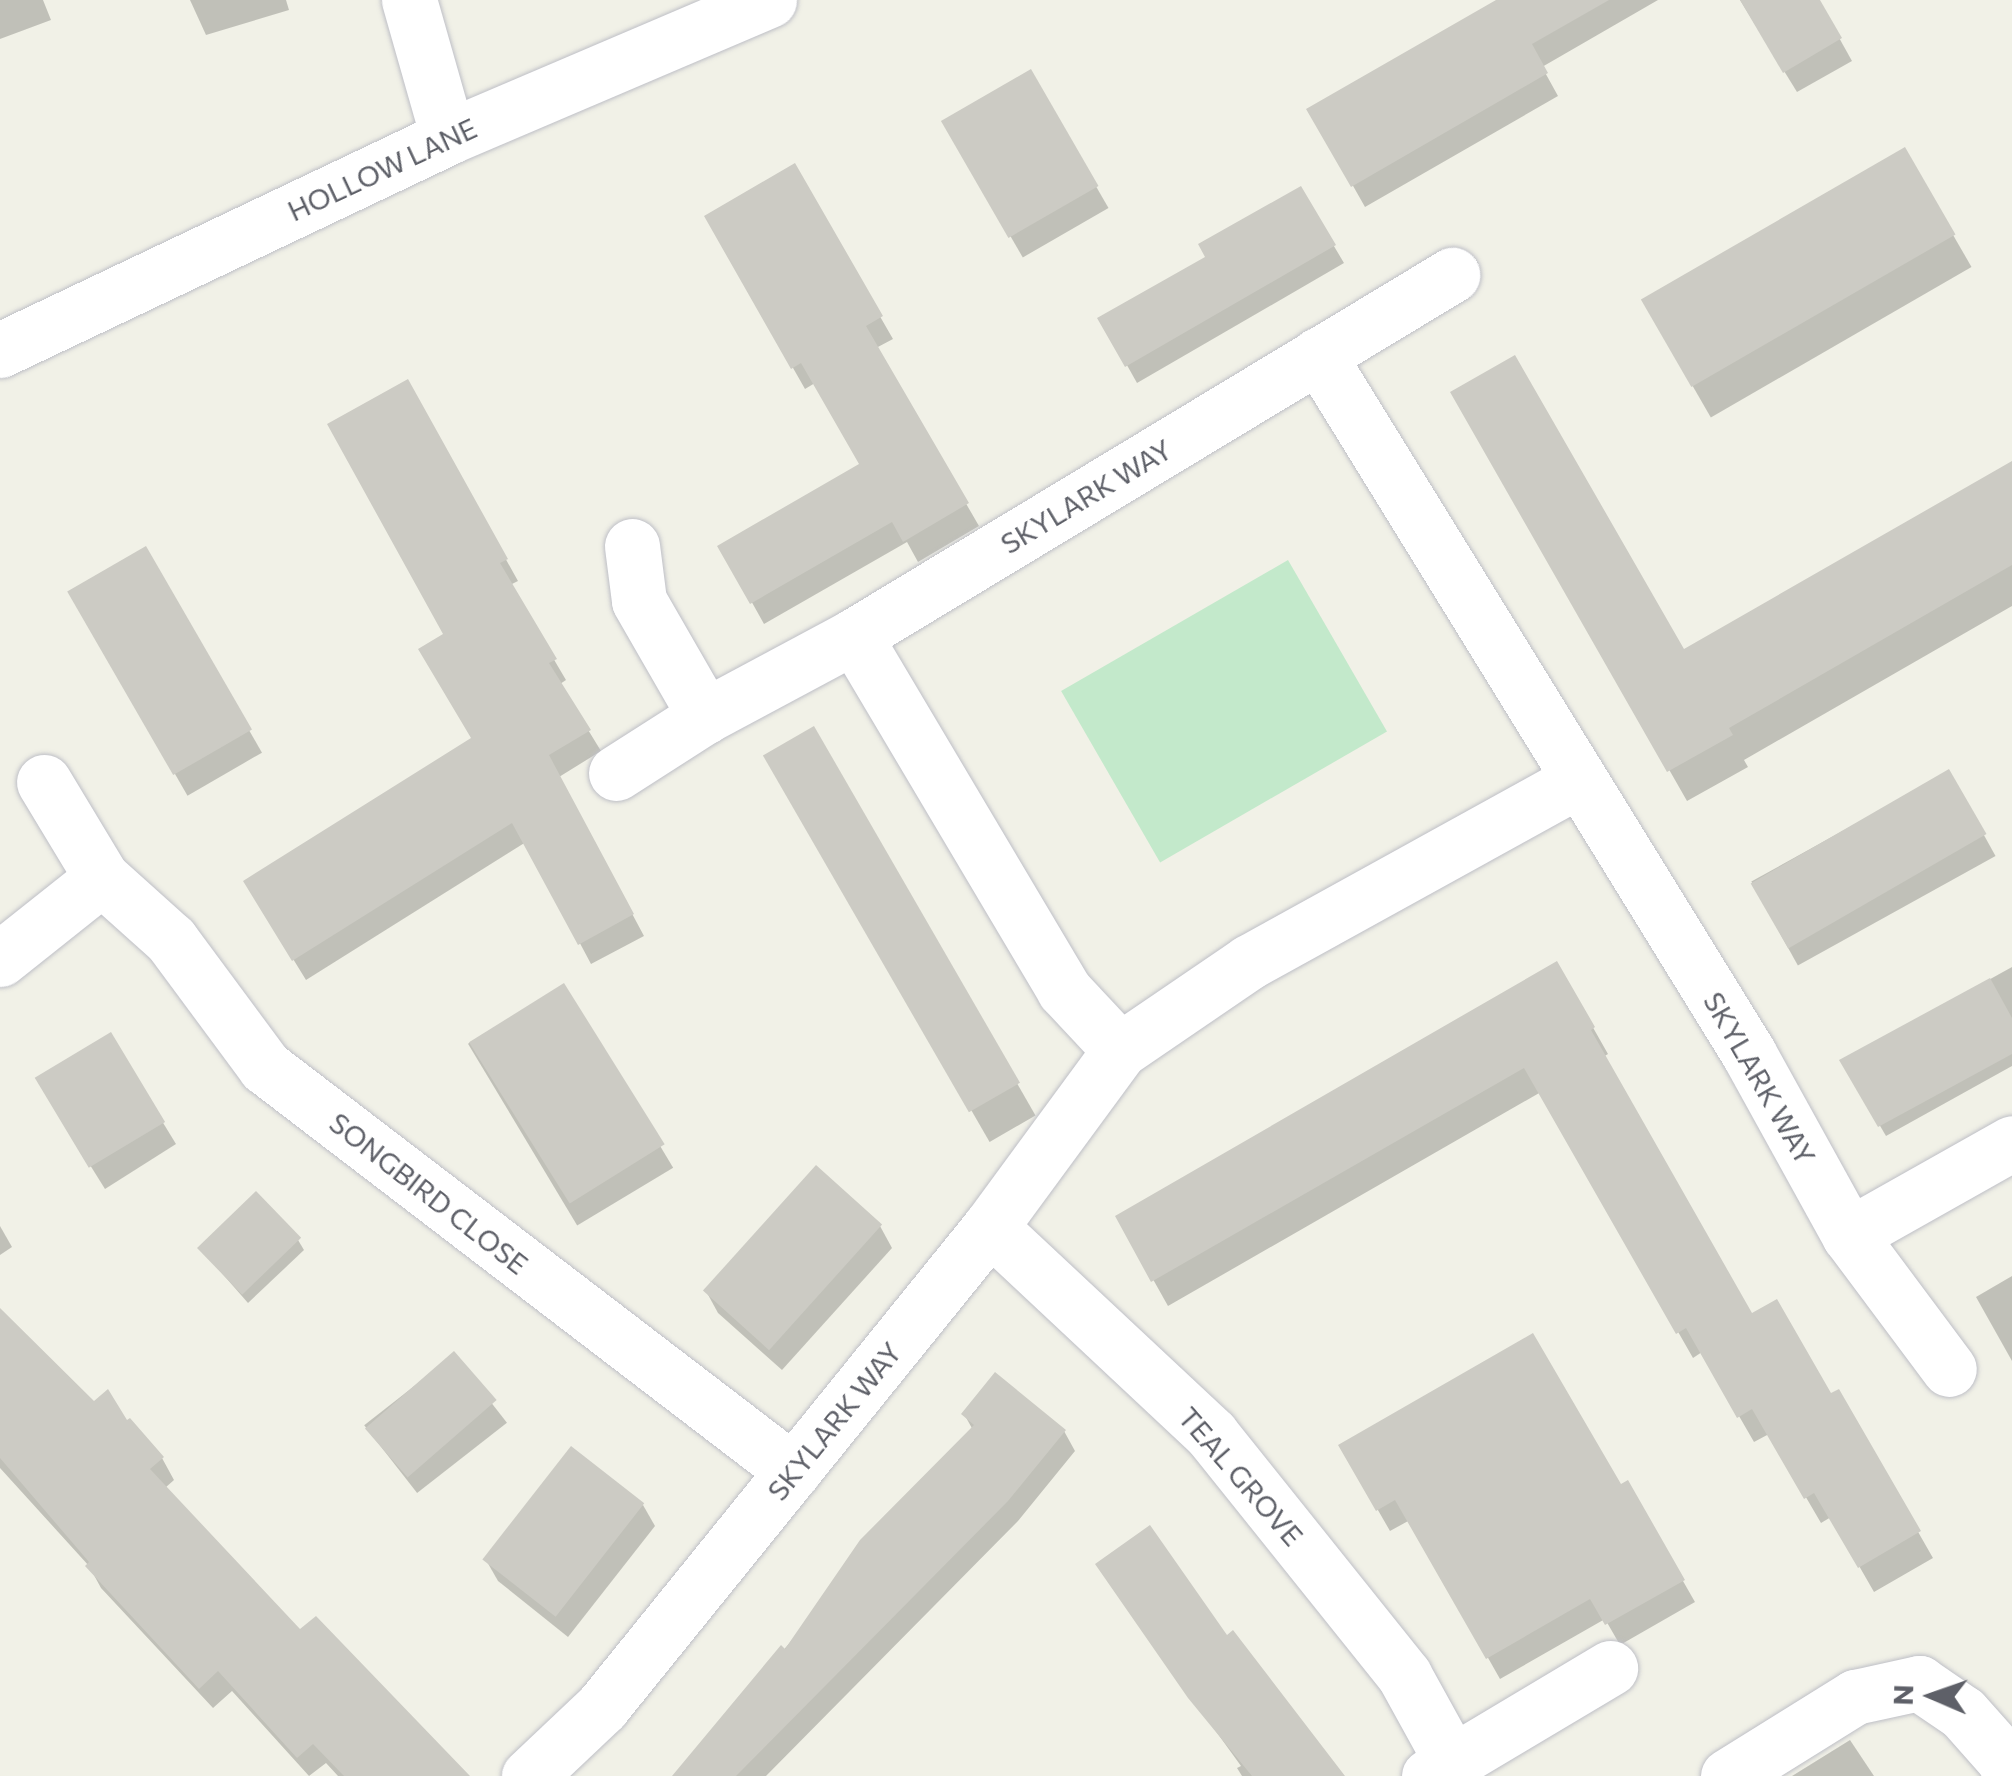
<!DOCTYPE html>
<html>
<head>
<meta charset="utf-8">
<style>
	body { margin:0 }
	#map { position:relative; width:2012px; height:1776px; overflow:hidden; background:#f1f1e7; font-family:Commissioner,sans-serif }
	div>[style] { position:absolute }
	.green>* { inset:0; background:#c3e9cb; transform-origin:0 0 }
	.shadow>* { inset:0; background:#0003; transform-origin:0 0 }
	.building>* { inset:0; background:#cccbc4; transform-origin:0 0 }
	.roads { filter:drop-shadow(0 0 2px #bebfc6) drop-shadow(0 0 2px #bebfc6) }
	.minor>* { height:55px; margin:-27.5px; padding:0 27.5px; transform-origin:27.5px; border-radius:27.5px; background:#fff }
	.secondary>* { height:55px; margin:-27.5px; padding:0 27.5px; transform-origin:27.5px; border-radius:27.5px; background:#fff }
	span { translate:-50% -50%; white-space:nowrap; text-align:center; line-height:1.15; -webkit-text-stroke:8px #fff; paint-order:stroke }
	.street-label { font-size:28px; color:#5e6068 }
	.north { position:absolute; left:1882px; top:1646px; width:100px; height:100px; -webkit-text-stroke:8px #fff; paint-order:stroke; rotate:272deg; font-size:28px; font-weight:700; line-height:40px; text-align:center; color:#5e6068 }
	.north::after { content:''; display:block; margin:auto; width:35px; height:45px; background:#5e6068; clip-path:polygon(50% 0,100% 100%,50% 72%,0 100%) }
</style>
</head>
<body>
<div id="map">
	<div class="green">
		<div style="left:1288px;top:560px;width:198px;height:262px;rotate:60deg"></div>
	</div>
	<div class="shadow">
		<div style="clip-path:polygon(0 0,43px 0,51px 20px,0 39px)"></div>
		<div style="clip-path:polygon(190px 0,286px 0,289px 10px,206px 35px)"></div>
		<div style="clip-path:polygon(1501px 0,1658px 0,1542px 67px,1558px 96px,1365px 207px,1310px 110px)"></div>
		<div style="clip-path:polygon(1740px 0,1818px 0,1852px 61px,1797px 92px)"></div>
		<div style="left:1030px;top:72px;width:157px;height:99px;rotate:60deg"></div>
		<div style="left:1904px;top:150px;width:135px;height:301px;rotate:60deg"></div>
		<div style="clip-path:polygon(794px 167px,893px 339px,876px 348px,979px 526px,918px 562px,907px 542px,764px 624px,721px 547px,862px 465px,815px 383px,805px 389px,707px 217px)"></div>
		<div style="clip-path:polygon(1300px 189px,1344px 263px,1137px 383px,1101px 319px,1209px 258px)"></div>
		<div style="clip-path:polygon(407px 382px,518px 581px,510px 585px,566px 680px,560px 684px,601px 751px,559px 777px,644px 936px,591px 964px,526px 842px,306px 980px,258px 902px,475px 739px,446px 635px)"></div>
		<div style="clip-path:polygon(1454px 393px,1683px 653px,2012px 498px,2012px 606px,1744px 760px,1748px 767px,1687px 801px)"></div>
		<div style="left:145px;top:550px;width:234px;height:86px;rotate:60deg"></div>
		<div style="left:813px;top:730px;width:445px;height:53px;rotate:60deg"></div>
		<div style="left:1949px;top:772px;width:96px;height:226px;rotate:61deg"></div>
		<div style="clip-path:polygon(1557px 964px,1608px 1054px,1603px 1057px,1751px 1317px,1830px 1397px,1838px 1392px,1933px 1558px,1874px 1592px,1831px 1517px,1821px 1523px,1769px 1434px,1754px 1442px,1702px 1352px,1693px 1358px,1541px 1092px,1168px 1306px,1118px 1217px)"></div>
		<div style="clip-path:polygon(2012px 967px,2012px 1066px,1886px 1136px,1842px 1061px)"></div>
		<div style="left:564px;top:986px;width:212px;height:112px;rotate:59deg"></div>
		<div style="clip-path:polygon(110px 1036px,176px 1144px,105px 1189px,50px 1101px)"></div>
		<div style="clip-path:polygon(0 1226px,12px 1247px,0 1255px)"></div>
		<div style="clip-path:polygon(880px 1226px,892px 1248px,782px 1370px,718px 1313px,706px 1291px)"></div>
		<div style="clip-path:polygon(298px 1240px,304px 1250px,248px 1303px,199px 1247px)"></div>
		<div style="clip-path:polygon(2012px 1276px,2012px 1361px,1976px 1297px)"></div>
		<div style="left:454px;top:1355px;width:86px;height:114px;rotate:52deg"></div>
		<div style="clip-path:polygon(0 1361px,126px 1423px,162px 1458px,174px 1480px,165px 1488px,300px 1633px,459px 1776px,338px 1776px,326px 1763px,309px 1776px,232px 1691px,213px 1708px,101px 1588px,89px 1566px,0 1468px)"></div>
		<div style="clip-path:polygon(964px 1414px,1064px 1431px,1075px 1451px,1018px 1521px,766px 1776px,675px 1776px,973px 1430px)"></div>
		<div style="clip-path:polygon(1341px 1446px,1620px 1488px,1627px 1483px,1695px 1602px,1620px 1645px,1605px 1619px,1500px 1679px,1410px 1520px,1390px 1531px)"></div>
		<div style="clip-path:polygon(643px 1505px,655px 1526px,568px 1637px,498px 1581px,486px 1560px)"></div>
		<div style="clip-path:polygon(1111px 1586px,1342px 1776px,1242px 1776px,1237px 1768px,1241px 1766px)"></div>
		<div style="clip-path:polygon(1850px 1740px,1874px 1776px,1792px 1776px)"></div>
	</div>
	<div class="building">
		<div style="clip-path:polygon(1496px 0,1609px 0,1532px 44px,1548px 73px,1351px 187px,1306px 109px)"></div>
		<div style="clip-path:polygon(1740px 0,1820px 0,1842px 38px,1783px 73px)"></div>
		<div style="left:1031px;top:69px;width:135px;height:104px;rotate:60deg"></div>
		<div style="left:1905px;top:147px;width:101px;height:305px;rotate:60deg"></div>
		<div style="clip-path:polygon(795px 163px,883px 316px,866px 326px,969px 503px,903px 542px,892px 522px,750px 604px,717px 546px,859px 464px,801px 363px,791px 369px,704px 216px)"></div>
		<div style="clip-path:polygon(1301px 186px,1336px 245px,1125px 367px,1097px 318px,1205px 257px,1198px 244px)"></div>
		<div style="clip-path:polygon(1515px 355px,1684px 649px,2012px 461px,2012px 565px,1729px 728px,1733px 735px,1667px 772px,1450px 392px)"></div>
		<div style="clip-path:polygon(408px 379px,508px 559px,500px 563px,557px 659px,549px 663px,591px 730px,549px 755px,634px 914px,578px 945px,512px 823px,292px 961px,243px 881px,471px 738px,418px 649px,443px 634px,327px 424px)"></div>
		<div style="left:146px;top:546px;width:212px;height:91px;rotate:60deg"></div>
		<div style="left:814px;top:726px;width:412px;height:59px;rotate:60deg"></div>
		<div style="left:1949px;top:769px;width:75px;height:229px;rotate:60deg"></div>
		<div style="clip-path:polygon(1557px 961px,1595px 1027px,1591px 1030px,1752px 1313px,1777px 1299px,1831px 1393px,1839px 1389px,1921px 1531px,1858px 1568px,1814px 1493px,1804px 1499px,1752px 1409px,1737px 1418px,1686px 1328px,1676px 1334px,1524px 1068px,1151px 1282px,1115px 1216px)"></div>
		<div style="clip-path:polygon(1990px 978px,2012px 1018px,2012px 1054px,1878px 1127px,1839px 1060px)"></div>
		<div style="left:564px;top:983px;width:190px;height:112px;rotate:58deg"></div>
		<div style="left:111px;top:1032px;width:105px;height:89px;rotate:59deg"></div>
		<div style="left:816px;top:1165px;width:89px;height:169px;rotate:42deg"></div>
		<div style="left:256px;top:1191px;width:65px;height:82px;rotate:46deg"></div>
		<div style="clip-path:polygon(0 1308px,94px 1401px,108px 1389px,127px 1420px,130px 1418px,164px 1457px,150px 1469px,300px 1629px,316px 1616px,470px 1776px,344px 1776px,313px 1744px,297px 1758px,218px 1671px,199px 1689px,85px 1566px,89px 1562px,0 1458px)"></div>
		<div style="clip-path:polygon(1533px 1333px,1621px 1484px,1628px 1480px,1685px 1580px,1605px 1625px,1590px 1599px,1486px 1659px,1395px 1500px,1376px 1511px,1338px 1445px)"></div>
		<div style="left:454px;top:1351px;width:65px;height:118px;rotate:49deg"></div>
		<div style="clip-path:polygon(995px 1372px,1066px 1430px,1008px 1501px,736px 1776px,672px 1776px,781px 1645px,785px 1649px,860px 1540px,974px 1425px,961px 1414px)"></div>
		<div style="left:571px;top:1446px;width:93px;height:144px;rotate:38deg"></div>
		<div style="clip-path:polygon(1150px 1525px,1227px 1635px,1233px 1630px,1345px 1776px,1252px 1776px,1188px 1698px,1095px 1564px)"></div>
	</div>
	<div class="roads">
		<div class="minor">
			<div style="left:409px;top:0;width:142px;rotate:74.1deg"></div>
			<div style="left:1318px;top:355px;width:821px;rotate:58.34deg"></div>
			<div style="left:1749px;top:1054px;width:207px;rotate:61.1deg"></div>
			<div style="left:1849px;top:1235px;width:167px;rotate:53.3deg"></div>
			<div style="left:632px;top:546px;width:55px;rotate:82.7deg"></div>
			<div style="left:639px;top:601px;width:133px;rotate:60.1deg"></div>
			<div style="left:854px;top:636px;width:412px;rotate:59.3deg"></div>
			<div style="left:1064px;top:990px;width:82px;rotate:47deg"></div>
			<div style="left:616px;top:773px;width:106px;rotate:-32.6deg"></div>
			<div style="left:705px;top:716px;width:169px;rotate:-28.2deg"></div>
			<div style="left:854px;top:636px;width:699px;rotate:-31.12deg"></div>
			<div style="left:44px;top:782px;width:112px;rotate:58.9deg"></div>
			<div style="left:102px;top:878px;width:93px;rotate:41.9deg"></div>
			<div style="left:171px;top:940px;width:158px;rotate:53.5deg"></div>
			<div style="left:265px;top:1067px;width:665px;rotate:37.42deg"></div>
			<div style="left:0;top:959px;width:130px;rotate:-38.5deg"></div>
			<div style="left:990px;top:1227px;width:303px;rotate:43.1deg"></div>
			<div style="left:1211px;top:1434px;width:309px;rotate:51.3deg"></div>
			<div style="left:1404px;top:1675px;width:97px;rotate:61.1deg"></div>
			<div style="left:1849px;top:1235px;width:187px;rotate:-29.4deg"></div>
			<div style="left:529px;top:1776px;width:100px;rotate:-43.4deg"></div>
			<div style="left:602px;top:1707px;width:617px;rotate:-51.05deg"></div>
			<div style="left:990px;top:1227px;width:220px;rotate:-53.7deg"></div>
			<div style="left:1120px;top:1050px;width:156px;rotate:-34.3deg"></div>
			<div style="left:1249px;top:962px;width:377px;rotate:-28.9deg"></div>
			<div style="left:1429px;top:1776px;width:211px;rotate:-30.8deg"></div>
			<div style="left:1728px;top:1776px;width:150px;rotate:-31.9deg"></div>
			<div style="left:1855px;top:1697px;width:66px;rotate:-12.3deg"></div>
			<div style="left:1919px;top:1683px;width:53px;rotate:34.3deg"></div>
			<div style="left:1963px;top:1713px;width:60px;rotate:48.4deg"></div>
			<div style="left:2003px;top:1758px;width:20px;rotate:63deg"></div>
		</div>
		<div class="secondary">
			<div style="left:0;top:350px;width:496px;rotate:-25.4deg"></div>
			<div style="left:448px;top:137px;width:349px;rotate:-23.1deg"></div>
		</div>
	</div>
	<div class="street-label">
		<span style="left:382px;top:169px;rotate:-25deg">HOLLOW LANE</span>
		<span style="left:1086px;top:496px;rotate:-31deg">SKYLARK WAY</span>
		<span style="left:1760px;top:1078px;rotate:60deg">SKYLARK WAY</span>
		<span style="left:429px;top:1193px;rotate:38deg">SONGBIRD CLOSE</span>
		<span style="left:834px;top:1421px;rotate:-51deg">SKYLARK WAY</span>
		<span style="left:1241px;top:1476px;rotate:49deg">TEAL GROVE</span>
	</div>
	<div class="north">N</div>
</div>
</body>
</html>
